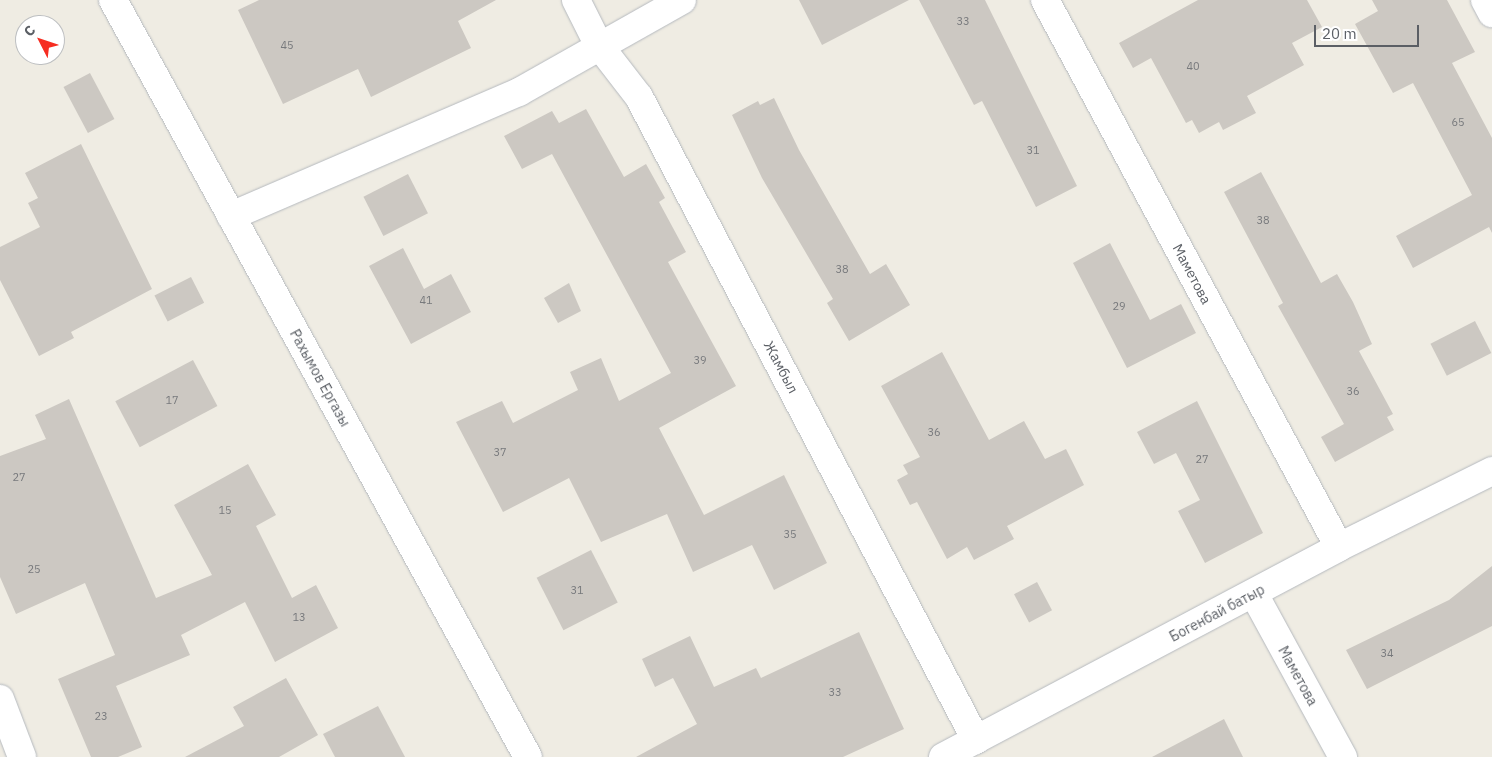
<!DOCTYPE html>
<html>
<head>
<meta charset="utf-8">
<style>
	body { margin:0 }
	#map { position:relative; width:1492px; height:757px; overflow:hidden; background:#efece3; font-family:"IBM Plex Sans",sans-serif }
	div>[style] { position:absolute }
	.building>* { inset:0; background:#ccc8c2; transform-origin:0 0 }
	.roads { filter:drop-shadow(0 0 1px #b5b9be) drop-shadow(0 0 1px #b5b9be) }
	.minor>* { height:28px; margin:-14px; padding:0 14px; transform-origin:14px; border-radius:14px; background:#fff }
	.tertiary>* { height:28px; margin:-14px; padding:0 14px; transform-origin:14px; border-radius:14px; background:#fff }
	span { translate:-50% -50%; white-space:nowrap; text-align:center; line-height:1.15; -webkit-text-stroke:4px #fff; paint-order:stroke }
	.number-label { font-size:11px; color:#77797c }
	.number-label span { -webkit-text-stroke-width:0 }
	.street-label { font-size:14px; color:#5b5f65 }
	.north { position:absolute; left:15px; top:15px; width:50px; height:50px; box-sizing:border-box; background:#fff; border:1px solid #bdbfc1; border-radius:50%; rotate:311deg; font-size:14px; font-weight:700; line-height:20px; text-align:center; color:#5b5f65 }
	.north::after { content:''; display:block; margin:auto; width:18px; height:22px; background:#f62d21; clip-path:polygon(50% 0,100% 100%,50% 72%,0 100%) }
	.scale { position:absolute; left:1314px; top:25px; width:105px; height:22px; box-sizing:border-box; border:2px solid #5b5f65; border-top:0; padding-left:6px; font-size:15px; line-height:18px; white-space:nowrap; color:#5b5f65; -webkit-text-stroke:4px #fff; paint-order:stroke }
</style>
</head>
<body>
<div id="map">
	<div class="building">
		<div style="clip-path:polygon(259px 0,496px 0,458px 21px,471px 48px,371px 97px,358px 69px,283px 104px,238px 10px)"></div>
		<div style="clip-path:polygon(799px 0,909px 0,822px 45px)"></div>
		<div style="clip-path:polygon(919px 0,985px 0,1077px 186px,1036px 207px,982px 101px,974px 105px)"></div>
		<div style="clip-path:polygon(1198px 0,1307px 0,1322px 27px,1292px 43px,1304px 65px,1247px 96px,1256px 113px,1223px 130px,1219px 122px,1199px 133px,1192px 120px,1186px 123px,1151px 58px,1133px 68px,1119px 43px)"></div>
		<div style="clip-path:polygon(1372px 0,1447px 0,1475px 52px,1452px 63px,1492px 138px,1492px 233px,1489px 227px,1413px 268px,1396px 236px,1472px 195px,1413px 83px,1393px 93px,1355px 24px,1378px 11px)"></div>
		<div style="left:90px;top:73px;width:52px;height:30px;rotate:62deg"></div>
		<div style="clip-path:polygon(774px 98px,799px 150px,870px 274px,886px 264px,910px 305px,849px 341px,827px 303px,833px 299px,762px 178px,732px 115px,758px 101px,760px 105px)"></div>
		<div style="clip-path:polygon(586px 109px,624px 177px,646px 164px,665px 198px,659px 202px,686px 252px,668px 262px,736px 386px,659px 428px,704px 515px,784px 475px,827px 563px,774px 590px,752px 545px,693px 572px,667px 514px,601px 542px,569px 478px,503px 512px,456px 422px,502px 401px,513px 423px,578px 390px,570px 372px,601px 358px,619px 401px,671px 373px,552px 154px,522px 169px,504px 136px,552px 111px,559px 123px)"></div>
		<div style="clip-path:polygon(81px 144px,152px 289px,71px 332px,74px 338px,39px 356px,0 280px,0 247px,40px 227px,28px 203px,38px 198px,25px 173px)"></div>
		<div style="clip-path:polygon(1261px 172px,1321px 283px,1337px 274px,1353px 302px,1372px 344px,1359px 351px,1393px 414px,1387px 417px,1394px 430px,1335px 462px,1321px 437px,1344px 424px,1278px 306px,1283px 303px,1224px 192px)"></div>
		<div style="left:408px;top:174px;width:44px;height:50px;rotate:63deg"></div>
		<div style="clip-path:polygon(1110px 243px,1150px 320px,1181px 304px,1196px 333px,1127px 368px,1073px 263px)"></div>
		<div style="clip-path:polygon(403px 248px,424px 289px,451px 274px,471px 312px,411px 344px,369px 266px)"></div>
		<div style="left:191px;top:277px;width:29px;height:41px;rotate:63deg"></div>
		<div style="clip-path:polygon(569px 283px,581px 311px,558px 323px,544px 298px)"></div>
		<div style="left:1475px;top:321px;width:36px;height:50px;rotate:63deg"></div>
		<div style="clip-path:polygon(942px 352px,989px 440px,1024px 421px,1045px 459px,1066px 449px,1084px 485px,1007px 526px,1014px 539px,974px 560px,967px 547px,947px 559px,917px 502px,910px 505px,897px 480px,908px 474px,903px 465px,920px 457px,881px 386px)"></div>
		<div style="left:193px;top:360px;width:52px;height:88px;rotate:62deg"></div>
		<div style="clip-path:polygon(69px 399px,156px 598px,212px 575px,174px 505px,248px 464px,276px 515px,256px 526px,292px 598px,316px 585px,338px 628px,275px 662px,245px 602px,181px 635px,190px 655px,116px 686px,142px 747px,118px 757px,91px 757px,58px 679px,115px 655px,85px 583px,16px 614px,0 577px,0 456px,46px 439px,35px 415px)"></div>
		<div style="clip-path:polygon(1197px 401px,1263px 533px,1205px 563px,1178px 511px,1200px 500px,1176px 453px,1154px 464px,1137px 432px)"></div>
		<div style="left:591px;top:550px;width:59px;height:61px;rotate:63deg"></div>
		<div style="clip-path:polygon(1492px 566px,1492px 626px,1367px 689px,1346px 650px,1449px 600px)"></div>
		<div style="left:1037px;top:582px;width:32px;height:26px;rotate:62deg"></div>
		<div style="clip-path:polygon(859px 632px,904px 729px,843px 757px,636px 757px,697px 724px,673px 678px,655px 687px,642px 659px,690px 636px,714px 687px,756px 668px,761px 678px)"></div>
		<div style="clip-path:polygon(286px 678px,318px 735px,279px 757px,185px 757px,244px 726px,233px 707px)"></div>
		<div style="clip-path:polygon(378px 706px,405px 757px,335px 757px,323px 734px)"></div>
		<div style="clip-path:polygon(1224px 719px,1243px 757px,1152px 757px)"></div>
	</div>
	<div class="roads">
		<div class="minor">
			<div style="left:576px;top:0;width:49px;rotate:63.4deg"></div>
			<div style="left:598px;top:44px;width:67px;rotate:52.3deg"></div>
			<div style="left:639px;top:97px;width:726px;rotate:62.34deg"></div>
			<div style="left:1045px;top:0;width:621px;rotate:61.74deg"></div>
			<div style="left:1485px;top:0;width:15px;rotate:62deg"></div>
			<div style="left:231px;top:216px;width:314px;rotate:-23.3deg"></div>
			<div style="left:519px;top:92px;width:187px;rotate:-29.4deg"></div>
			<div style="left:1254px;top:594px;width:186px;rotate:61.4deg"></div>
			<div style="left:0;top:699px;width:62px;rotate:69.2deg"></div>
		</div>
		<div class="tertiary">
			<div style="left:113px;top:0;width:863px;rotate:61.27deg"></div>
			<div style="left:943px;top:757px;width:448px;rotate:-27.9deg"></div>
			<div style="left:1339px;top:547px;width:171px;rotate:-26.4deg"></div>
		</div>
	</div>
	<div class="number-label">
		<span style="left:963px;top:21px">33</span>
		<span style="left:287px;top:45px">45</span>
		<span style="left:1193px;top:66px">40</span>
		<span style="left:1458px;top:122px">65</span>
		<span style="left:1033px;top:150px">31</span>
		<span style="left:1263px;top:220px">38</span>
		<span style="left:842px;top:269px">38</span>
		<span style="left:426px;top:300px">41</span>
		<span style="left:1119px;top:306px">29</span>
		<span style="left:700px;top:360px">39</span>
		<span style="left:1353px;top:391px">36</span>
		<span style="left:172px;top:400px">17</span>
		<span style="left:934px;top:432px">36</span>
		<span style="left:500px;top:452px">37</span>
		<span style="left:1202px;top:459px">27</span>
		<span style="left:19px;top:477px">27</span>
		<span style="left:225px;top:510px">15</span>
		<span style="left:790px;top:534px">35</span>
		<span style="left:34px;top:569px">25</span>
		<span style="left:577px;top:590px">31</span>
		<span style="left:299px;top:617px">13</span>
		<span style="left:1387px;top:653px">34</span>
		<span style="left:835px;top:692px">33</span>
		<span style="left:101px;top:716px">23</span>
	</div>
	<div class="street-label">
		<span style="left:1192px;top:274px;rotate:62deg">Маметова</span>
		<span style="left:781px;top:367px;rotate:62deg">Жамбыл</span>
		<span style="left:320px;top:378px;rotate:61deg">Рахымов Ергазы</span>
		<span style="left:1217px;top:613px;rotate:-28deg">Богенбай батыр</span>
		<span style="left:1298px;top:676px;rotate:61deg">Маметова</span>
	</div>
	<div class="north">С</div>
	<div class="scale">20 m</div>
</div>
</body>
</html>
